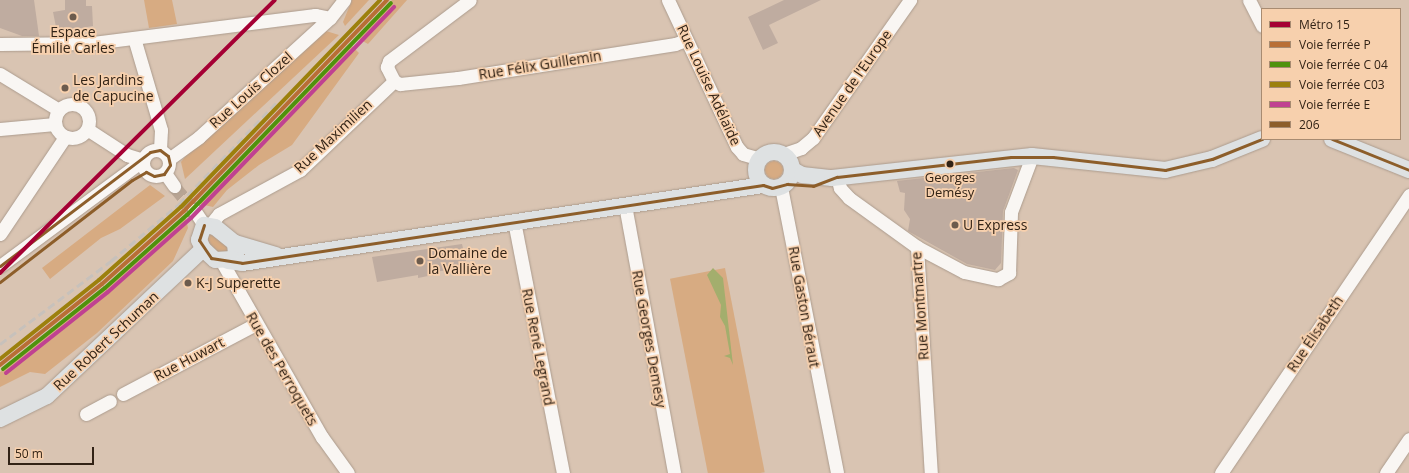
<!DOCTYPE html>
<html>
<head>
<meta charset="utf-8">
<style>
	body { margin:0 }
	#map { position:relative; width:1409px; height:473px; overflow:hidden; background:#d9c4b2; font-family:"Open Sans",sans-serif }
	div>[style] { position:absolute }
	.green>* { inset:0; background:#d7ab82; transform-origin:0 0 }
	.round { border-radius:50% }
	.water>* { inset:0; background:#a3ae6d }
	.building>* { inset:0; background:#bfaca0 }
	.minor-tunnel>* { height:13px; margin-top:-6.5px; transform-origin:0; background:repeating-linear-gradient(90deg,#b8a493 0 13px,transparent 0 19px) }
	.roads { filter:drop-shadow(0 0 1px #ac9c8e) drop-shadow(0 0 1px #ac9c8e) }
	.minor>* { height:13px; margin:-6.5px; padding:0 6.5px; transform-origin:6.5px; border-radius:6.5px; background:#f9f6f3 }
	.minor>.ring { margin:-6.5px; padding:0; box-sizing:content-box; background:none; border:13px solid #f9f6f3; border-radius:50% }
	.major>* { height:16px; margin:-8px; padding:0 8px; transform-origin:8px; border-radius:8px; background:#dee1e2 }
	.major>.ring { margin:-8px; padding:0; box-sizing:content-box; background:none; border:16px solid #dee1e2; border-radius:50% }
	.rail>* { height:3px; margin-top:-1.5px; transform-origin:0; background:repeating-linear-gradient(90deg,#c7c1bb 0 8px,transparent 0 12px) }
	.bus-1>* { height:3px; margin:-1.5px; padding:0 1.5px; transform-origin:1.5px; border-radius:1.5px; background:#8d5e2a }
	.rail-1>* { height:4px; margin:-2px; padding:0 2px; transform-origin:2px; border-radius:2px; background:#b86e35 }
	.rail-2>* { height:4px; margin:-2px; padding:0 2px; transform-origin:2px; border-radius:2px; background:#4f920d }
	.rail-3>* { height:4px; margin:-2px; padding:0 2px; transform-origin:2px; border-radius:2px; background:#9c800d }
	.rail-4>* { height:4px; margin:-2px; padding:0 2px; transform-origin:2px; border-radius:2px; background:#c04191 }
	.metro-1>* { height:4px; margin:-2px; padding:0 2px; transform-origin:2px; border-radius:2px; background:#a50034 }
	.dots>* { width:11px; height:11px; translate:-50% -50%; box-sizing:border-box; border:2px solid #f7d0ad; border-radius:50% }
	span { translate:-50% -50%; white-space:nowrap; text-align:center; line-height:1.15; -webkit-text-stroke:3.5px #f7d0ad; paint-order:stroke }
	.bus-label { font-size:13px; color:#322316 }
	.poi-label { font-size:14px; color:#322316 }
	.left { translate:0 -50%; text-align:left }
	.street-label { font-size:14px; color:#322316 }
	.legend { position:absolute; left:1261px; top:8px; width:140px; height:132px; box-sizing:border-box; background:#f7d0ad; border:1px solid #a88b71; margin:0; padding:5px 7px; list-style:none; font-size:12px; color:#322316 }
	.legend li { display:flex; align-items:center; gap:8px; height:20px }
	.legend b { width:20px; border:1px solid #a88b71 }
	.scale { position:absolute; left:8px; top:447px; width:86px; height:18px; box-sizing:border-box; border:2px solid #322316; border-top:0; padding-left:5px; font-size:12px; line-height:14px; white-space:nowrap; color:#322316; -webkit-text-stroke:3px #f7d0ad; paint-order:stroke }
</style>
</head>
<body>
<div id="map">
	<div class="green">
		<div style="clip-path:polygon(144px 0,172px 0,177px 24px,149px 28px)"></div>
		<div style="clip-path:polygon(352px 0,369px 0,345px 26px,343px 22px)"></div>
		<div style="clip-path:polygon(392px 0,407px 0,368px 44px,357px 38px)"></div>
		<div style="clip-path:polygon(326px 31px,339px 35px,185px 179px,181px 162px,188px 153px)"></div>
		<div style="clip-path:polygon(352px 46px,359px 53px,292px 145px,259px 165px,227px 190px,213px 207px,196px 203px)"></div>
		<div class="round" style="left:765px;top:161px;width:18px;height:18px"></div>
		<div style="clip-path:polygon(150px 185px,165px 196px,120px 229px,101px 238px,50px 279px,42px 268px)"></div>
		<div style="clip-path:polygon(185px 214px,188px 228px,173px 261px,97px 333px,45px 374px,30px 372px,0 387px,0 372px,104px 290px)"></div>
		<div style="clip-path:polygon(208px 232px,229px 247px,225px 256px,210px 248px,204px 235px)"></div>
		<div style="left:725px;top:268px;width:208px;height:56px;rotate:79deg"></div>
	</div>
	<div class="water">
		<div style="clip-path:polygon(713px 268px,723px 278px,733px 365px,730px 358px,724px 356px,730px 354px,725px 326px,720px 317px,721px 305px,707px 275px)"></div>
	</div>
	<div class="building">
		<div style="clip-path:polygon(0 0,34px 0,39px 36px,22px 36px,0 28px)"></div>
		<div style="clip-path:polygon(65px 0,86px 0,86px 6px,92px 6px,93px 26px,57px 32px,53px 12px,65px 10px)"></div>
		<div style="clip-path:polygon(784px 0,821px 0,769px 25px,778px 43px,763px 50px,748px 17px)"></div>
		<div style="clip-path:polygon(1014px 168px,1018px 170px,1003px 211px,1001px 263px,995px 270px,967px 264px,908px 231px,910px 219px,904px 210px,905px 193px,900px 192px,897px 181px)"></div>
		<div style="clip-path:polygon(462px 244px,467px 265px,460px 269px,432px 272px,433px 275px,418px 278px,418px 275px,377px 282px,372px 257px)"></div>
	</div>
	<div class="minor-tunnel">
		<div style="left:174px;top:186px;width:31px;rotate:50deg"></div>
	</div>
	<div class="roads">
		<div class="minor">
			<div style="left:668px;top:0;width:162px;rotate:64.9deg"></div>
			<div style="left:737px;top:147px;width:9px;rotate:49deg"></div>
			<div style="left:743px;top:154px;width:18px;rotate:16deg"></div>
			<div style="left:1249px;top:0;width:29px;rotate:63deg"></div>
			<div style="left:134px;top:38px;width:96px;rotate:73.6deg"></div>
			<div style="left:161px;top:130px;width:20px;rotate:93deg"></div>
			<div style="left:0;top:44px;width:93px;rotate:-0.6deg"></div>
			<div style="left:93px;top:43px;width:224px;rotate:-7.2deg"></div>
			<div style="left:315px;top:15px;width:15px;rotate:11deg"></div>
			<div style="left:0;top:74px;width:69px;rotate:31.4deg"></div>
			<div style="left:394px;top:81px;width:7px;rotate:27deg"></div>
			<div style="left:400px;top:84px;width:58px;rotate:-5.9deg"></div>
			<div style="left:458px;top:78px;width:220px;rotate:-8.9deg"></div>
			<div style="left:675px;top:44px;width:12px;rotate:-20deg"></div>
			<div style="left:394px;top:81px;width:16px;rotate:-117deg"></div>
			<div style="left:387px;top:67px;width:6px;rotate:-72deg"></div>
			<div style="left:389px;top:61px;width:101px;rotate:-37deg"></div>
			<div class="ring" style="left:55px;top:104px;width:21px;height:21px"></div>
			<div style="left:0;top:129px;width:55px;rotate:-5.2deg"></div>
			<div style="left:87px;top:129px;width:48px;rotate:33deg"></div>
			<div style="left:127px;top:155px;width:17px;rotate:17deg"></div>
			<div class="ring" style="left:143px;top:150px;width:13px;height:13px"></div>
			<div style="left:784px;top:154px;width:18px;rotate:-19deg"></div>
			<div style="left:801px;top:148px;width:16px;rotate:-40deg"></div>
			<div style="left:813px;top:138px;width:169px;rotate:-54.9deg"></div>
			<div style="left:169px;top:159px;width:37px;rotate:-36deg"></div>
			<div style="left:199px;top:137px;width:177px;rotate:-42.3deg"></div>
			<div style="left:330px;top:18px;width:23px;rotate:-52deg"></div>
			<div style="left:165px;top:173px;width:16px;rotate:55deg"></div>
			<div style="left:837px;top:177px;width:11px;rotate:75deg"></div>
			<div style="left:840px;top:188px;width:13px;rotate:48deg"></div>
			<div style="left:849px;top:198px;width:84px;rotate:35.8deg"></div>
			<div style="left:917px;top:247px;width:53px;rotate:28deg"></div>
			<div style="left:964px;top:272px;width:35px;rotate:12deg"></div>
			<div style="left:998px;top:279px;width:13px;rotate:-29deg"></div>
			<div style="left:1009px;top:273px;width:61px;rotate:-88.1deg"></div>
			<div style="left:1011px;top:212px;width:60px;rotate:-69.4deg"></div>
			<div style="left:781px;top:187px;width:291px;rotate:78.9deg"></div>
			<div style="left:625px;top:205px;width:272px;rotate:79.6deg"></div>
			<div style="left:194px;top:210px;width:18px;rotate:56deg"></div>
			<div style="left:514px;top:221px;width:257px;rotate:79deg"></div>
			<div style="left:210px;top:225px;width:14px;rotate:-51deg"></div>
			<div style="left:219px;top:214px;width:92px;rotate:-28.5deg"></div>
			<div style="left:300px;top:170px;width:129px;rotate:-43.4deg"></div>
			<div style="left:0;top:234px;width:117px;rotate:-56.2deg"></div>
			<div style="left:917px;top:247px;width:226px;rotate:86.5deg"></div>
			<div style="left:222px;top:262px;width:202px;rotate:60.3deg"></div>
			<div style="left:322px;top:437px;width:44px;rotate:54.2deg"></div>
			<div style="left:0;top:266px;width:178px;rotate:-36.5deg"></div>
			<div style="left:123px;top:394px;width:150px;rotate:-27.8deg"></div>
			<div style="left:86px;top:414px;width:27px;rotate:-28deg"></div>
			<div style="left:1221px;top:473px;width:336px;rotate:-55.9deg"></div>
			<div style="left:1386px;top:473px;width:41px;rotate:-55.9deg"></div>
		</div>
		<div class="major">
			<div style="left:1332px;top:139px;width:83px;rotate:21.9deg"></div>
			<div class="ring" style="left:756px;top:152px;width:20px;height:20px"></div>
			<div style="left:793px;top:170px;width:10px;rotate:29deg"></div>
			<div style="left:802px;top:175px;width:30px;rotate:6deg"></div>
			<div style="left:832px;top:178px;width:201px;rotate:-6.3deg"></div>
			<div style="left:1032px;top:156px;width:134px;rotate:6deg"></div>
			<div style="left:1165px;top:170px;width:48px;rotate:-13.2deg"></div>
			<div style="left:1212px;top:159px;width:54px;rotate:-21.8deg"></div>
			<div style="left:204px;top:225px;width:11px;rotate:10deg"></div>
			<div style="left:215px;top:227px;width:26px;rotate:39deg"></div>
			<div style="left:235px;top:243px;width:11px;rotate:85deg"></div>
			<div style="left:236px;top:254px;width:6px;rotate:129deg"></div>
			<div style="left:232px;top:259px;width:17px;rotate:177deg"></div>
			<div style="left:215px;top:260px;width:16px;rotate:-137deg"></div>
			<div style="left:203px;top:249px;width:10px;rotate:-114deg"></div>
			<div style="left:199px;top:240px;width:16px;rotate:-72deg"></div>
			<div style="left:235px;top:243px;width:43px;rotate:16.3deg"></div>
			<div style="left:228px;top:261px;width:14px;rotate:8deg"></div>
			<div style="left:242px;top:263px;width:527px;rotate:-8.51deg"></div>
			<div style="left:0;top:419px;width:52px;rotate:-26.1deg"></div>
			<div style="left:47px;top:396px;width:214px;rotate:-43.3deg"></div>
		</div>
	</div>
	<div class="rail">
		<div style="left:0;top:344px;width:139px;rotate:-36.8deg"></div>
		<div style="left:111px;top:261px;width:89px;rotate:-40deg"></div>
		<div style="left:179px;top:204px;width:141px;rotate:-46.1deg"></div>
	</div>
	<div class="bus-1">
		<div style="left:1332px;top:139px;width:83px;rotate:21.9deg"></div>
		<div style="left:204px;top:225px;width:16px;rotate:108deg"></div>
		<div style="left:199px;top:240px;width:22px;rotate:56deg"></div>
		<div style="left:211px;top:258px;width:31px;rotate:9deg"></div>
		<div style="left:242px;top:263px;width:527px;rotate:-8.51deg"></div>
		<div style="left:763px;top:185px;width:9px;rotate:18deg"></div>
		<div style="left:772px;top:188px;width:16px;rotate:-15deg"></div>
		<div style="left:787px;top:184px;width:26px;rotate:4deg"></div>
		<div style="left:813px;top:186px;width:26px;rotate:-21deg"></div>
		<div style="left:837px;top:177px;width:175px;rotate:-6.6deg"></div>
		<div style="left:1011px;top:157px;width:42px"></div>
		<div style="left:1053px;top:157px;width:113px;rotate:6.6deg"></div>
		<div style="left:1165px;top:170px;width:48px;rotate:-13.2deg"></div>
		<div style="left:1212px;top:159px;width:54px;rotate:-21.8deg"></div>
		<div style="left:0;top:266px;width:188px;rotate:-37.2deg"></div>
		<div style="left:150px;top:152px;width:10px;rotate:-11deg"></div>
		<div style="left:160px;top:150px;width:10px;rotate:37deg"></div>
		<div style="left:168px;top:156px;width:9px;rotate:77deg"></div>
		<div style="left:170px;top:165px;width:11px;rotate:124deg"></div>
		<div style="left:164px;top:174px;width:10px;rotate:169deg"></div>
		<div style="left:154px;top:176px;width:9px;rotate:-153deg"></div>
		<div style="left:146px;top:172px;width:16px;rotate:150deg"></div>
		<div style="left:132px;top:180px;width:167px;rotate:142.3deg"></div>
	</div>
	<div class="rail-1">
		<div style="left:0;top:365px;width:130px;rotate:-38.5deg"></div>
		<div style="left:102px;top:284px;width:110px;rotate:-41.7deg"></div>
		<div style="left:184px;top:211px;width:293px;rotate:-46.1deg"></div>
	</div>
	<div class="rail-2">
		<div style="left:3px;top:369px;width:130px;rotate:-38.5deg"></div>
		<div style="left:105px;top:288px;width:110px;rotate:-41.7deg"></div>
		<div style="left:187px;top:215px;width:294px;rotate:-46.1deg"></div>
	</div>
	<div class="rail-3">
		<div style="left:0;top:359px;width:127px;rotate:-38.6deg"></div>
		<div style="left:99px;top:280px;width:110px;rotate:-41.7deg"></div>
		<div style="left:181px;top:207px;width:287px;rotate:-46.1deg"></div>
	</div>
	<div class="rail-4">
		<div style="left:6px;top:373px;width:130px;rotate:-38.5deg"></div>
		<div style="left:108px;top:292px;width:111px;rotate:-41.7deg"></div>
		<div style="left:191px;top:218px;width:293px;rotate:-46.1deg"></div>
	</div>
	<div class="metro-1">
		<div style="left:0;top:273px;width:387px;rotate:-44.8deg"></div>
	</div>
	<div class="dots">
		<div style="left:73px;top:17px;background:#6c5b4d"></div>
		<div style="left:65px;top:88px;background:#6c5b4d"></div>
		<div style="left:950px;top:164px;background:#322316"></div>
		<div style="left:955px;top:225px;background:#6c5b4d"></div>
		<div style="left:420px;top:261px;background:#6c5b4d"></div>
		<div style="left:188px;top:283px;background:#6c5b4d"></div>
	</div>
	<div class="bus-label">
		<span style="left:950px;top:185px">Georges<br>Demésy</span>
	</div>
	<div class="poi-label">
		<span style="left:73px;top:40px">Espace<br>Émilie Carles</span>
		<span class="left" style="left:73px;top:88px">Les Jardins<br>de Capucine</span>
		<span class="left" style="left:963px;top:225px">U Express</span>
		<span class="left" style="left:428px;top:261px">Domaine de<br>la Vallière</span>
		<span class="left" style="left:196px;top:283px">K-J Superette</span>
	</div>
	<div class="street-label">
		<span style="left:540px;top:65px;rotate:-9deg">Rue Félix Guillemin</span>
		<span style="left:852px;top:83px;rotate:-55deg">Avenue de l'Europe</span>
		<span style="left:709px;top:85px;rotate:65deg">Rue Louise Adélaïde</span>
		<span style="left:251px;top:90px;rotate:-42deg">Rue Louis Clozel</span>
		<span style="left:333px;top:136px;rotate:-43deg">Rue Maximilien</span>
		<span style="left:920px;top:306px;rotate:-94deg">Rue Montmartre</span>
		<span style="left:804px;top:307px;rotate:80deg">Rue Gaston Béraut</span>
		<span style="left:1315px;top:334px;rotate:-56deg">Rue Élisabeth</span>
		<span style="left:649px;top:339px;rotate:80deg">Rue Georges Demesy</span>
		<span style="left:106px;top:341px;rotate:-43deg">Rue Robert Schuman</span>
		<span style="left:538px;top:347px;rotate:79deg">Rue René Legrand</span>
		<span style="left:189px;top:359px;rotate:-28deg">Rue Huwart</span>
		<span style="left:282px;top:369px;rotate:60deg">Rue des Perroquets</span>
	</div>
	<ul class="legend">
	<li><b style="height:5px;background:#a50034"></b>Métro 15</li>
	<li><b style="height:5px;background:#b86e35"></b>Voie ferrée P</li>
	<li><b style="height:5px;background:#4f920d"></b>Voie ferrée C 04</li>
	<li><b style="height:5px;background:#9c800d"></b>Voie ferrée C03</li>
	<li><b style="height:5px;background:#c04191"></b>Voie ferrée E</li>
	<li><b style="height:5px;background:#8d5e2a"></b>206</li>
	</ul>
	<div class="scale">50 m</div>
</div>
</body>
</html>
